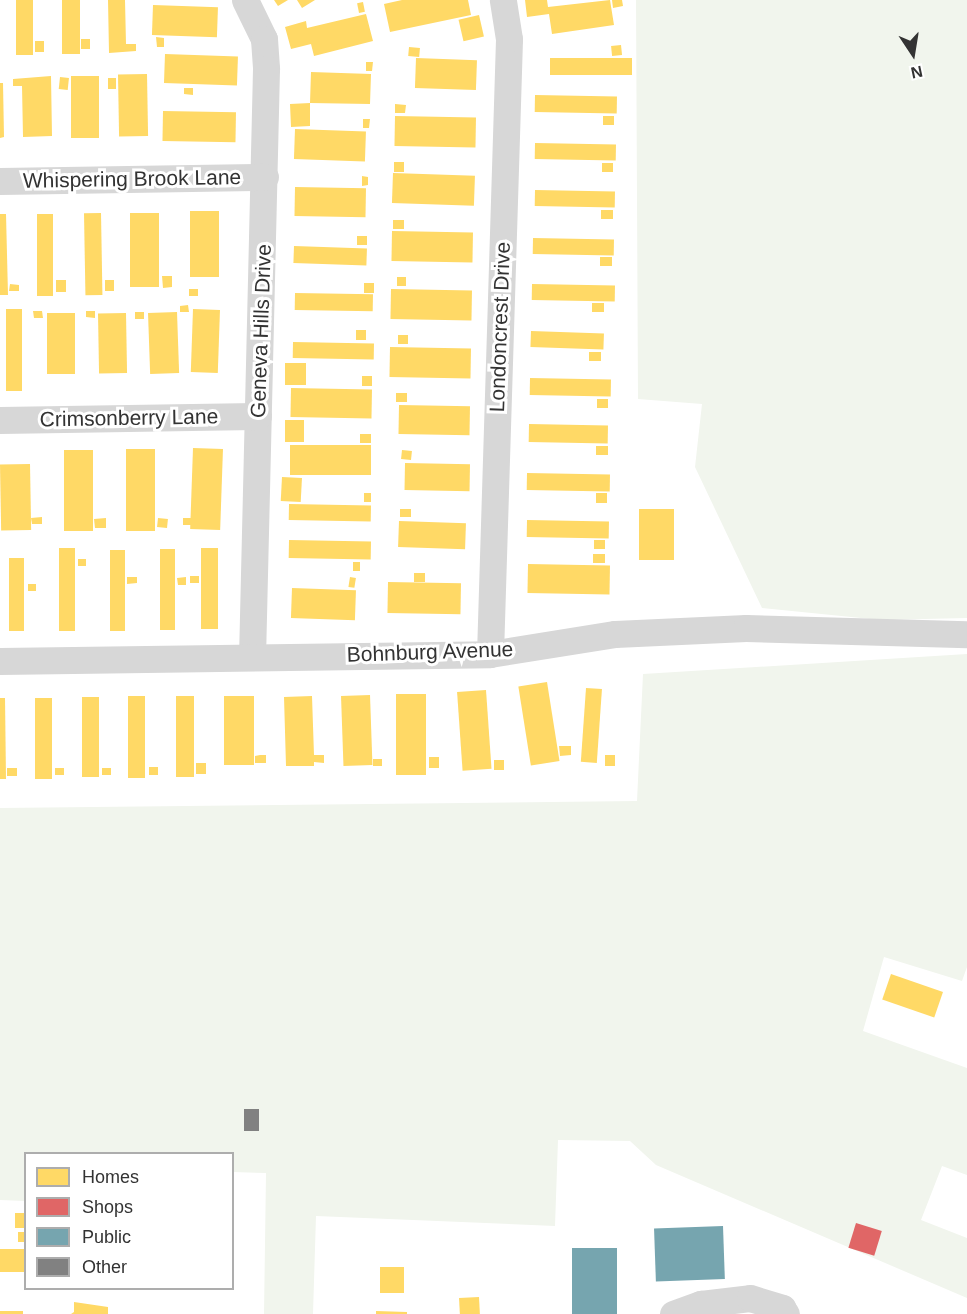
<!DOCTYPE html>
<html>
<head>
<meta charset="utf-8">
<style>
	body { margin:0 }
	#map { position:relative; width:967px; height:1314px; overflow:hidden; background:#fff; font-family:Helvetica,sans-serif }
	div>[style] { position:absolute }
	.green>* { inset:0; background:#f1f5ed }
	.homes>* { inset:0; background:#ffd966; transform-origin:0 0 }
	.shops>* { inset:0; background:#e06666; transform-origin:0 0 }
	.public>* { inset:0; background:#76a5af; transform-origin:0 0 }
	.building>* { inset:0; background:#818181; transform-origin:0 0 }
	.minor>* { height:27px; margin:-13.5px; padding:0 13.5px; transform-origin:13.5px; border-radius:13.5px; background:#d7d7d7 }
	span { translate:-50% -50%; white-space:nowrap; text-align:center; line-height:1.15; -webkit-text-stroke:6px #fff; paint-order:stroke }
	.street-label { font-size:21px; color:#333 }
	.legend { position:absolute; left:24px; top:1152px; width:210px; height:138px; box-sizing:border-box; background:#fff; border:2px solid #adadad; margin:0; padding:8px 10px; list-style:none; font-size:18px; color:#333 }
	.legend li { display:flex; align-items:center; gap:12px; height:30px }
	.legend b { width:30px; border:2px solid #adadad }
	.north { position:absolute; left:883px; top:24px; width:60px; height:60px; -webkit-text-stroke:4px #fff; paint-order:stroke; rotate:168deg; font-size:16px; font-weight:700; line-height:24px; text-align:center; color:#333 }
	.north::after { content:''; display:block; margin:auto; width:21px; height:27px; background:#333; clip-path:polygon(50% 0,100% 100%,50% 72%,0 100%) }
</style>
</head>
<body>
<div id="map">
	<div class="green">
		<div style="clip-path:polygon(636px 0,967px 0,967px 618px,881px 620px,762px 608px,695px 467px,702px 404px,638px 399px)"></div>
		<div style="clip-path:polygon(967px 654px,967px 967px,962px 981px,884px 957px,863px 1031px,967px 1068px,967px 1175px,942px 1166px,921px 1220px,967px 1238px,967px 1298px,656px 1165px,630px 1141px,558px 1140px,555px 1226px,316px 1216px,313px 1314px,264px 1314px,266px 1173px,233px 1172px,232px 1154px,26px 1154px,25px 1201px,0 1200px,0 808px,637px 801px,643px 674px)"></div>
	</div>
	<div class="homes">
		<div style="left:16px;top:0;width:17px;height:55px"></div>
		<div style="left:62px;top:0;width:18px;height:54px"></div>
		<div style="clip-path:polygon(108px 0,125px 0,126px 44px,136px 44px,136px 51px,109px 53px)"></div>
		<div style="clip-path:polygon(274px 0,288px 0,278px 6px)"></div>
		<div style="clip-path:polygon(297px 0,315px 0,302px 8px)"></div>
		<div style="clip-path:polygon(402px 0,468px 0,471px 15px,390px 32px,384px 4px)"></div>
		<div style="clip-path:polygon(525px 0,547px 0,548px 7px,610px 0,614px 25px,552px 34px,549px 14px,527px 17px)"></div>
		<div style="clip-path:polygon(612px 0,622px 0,623px 6px,613px 8px)"></div>
		<div style="left:363px;top:2px;width:10px;height:6px;rotate:79deg"></div>
		<div style="left:153px;top:5px;width:65px;height:30px;rotate:2deg"></div>
		<div style="clip-path:polygon(366px 14px,373px 41px,314px 56px,311px 44px,291px 49px,285px 27px,306px 21px,307px 28px)"></div>
		<div style="left:479px;top:15px;width:22px;height:21px;rotate:77deg"></div>
		<div style="clip-path:polygon(156px 37px,164px 38px,164px 47px,157px 47px)"></div>
		<div style="left:81px;top:39px;width:9px;height:10px"></div>
		<div style="left:35px;top:41px;width:9px;height:11px"></div>
		<div style="left:621px;top:45px;width:10px;height:10px;rotate:84deg"></div>
		<div style="left:409px;top:47px;width:11px;height:9px;rotate:5deg"></div>
		<div style="left:165px;top:54px;width:73px;height:29px;rotate:2deg"></div>
		<div style="left:416px;top:58px;width:61px;height:30px;rotate:2deg"></div>
		<div style="left:550px;top:58px;width:82px;height:17px"></div>
		<div style="clip-path:polygon(366px 62px,373px 62px,372px 71px,366px 71px)"></div>
		<div style="clip-path:polygon(311px 72px,371px 74px,370px 104px,310px 103px,310px 126px,291px 127px,290px 104px,310px 103px)"></div>
		<div style="left:147px;top:74px;width:62px;height:29px;rotate:89deg"></div>
		<div style="clip-path:polygon(51px 76px,52px 136px,23px 137px,22px 86px,13px 86px,13px 79px)"></div>
		<div style="left:71px;top:76px;width:28px;height:62px"></div>
		<div style="left:60px;top:77px;width:9px;height:12px;rotate:6deg"></div>
		<div style="left:108px;top:78px;width:8px;height:11px"></div>
		<div style="clip-path:polygon(0 83px,3px 83px,4px 137px,0 138px)"></div>
		<div style="clip-path:polygon(184px 88px,193px 88px,193px 95px,184px 94px)"></div>
		<div style="left:535px;top:95px;width:82px;height:17px;rotate:1deg"></div>
		<div style="clip-path:polygon(395px 104px,406px 105px,405px 113px,395px 113px)"></div>
		<div style="left:163px;top:111px;width:73px;height:30px;rotate:1deg"></div>
		<div style="left:395px;top:116px;width:81px;height:30px;rotate:1deg"></div>
		<div style="left:603px;top:116px;width:11px;height:9px"></div>
		<div style="clip-path:polygon(363px 119px,370px 119px,369px 128px,363px 128px)"></div>
		<div style="left:295px;top:129px;width:71px;height:30px;rotate:2deg"></div>
		<div style="left:535px;top:143px;width:81px;height:16px;rotate:1deg"></div>
		<div style="left:394px;top:162px;width:10px;height:10px"></div>
		<div style="left:602px;top:163px;width:11px;height:9px"></div>
		<div style="left:393px;top:173px;width:82px;height:30px;rotate:2deg"></div>
		<div style="clip-path:polygon(362px 176px,368px 177px,368px 185px,362px 186px)"></div>
		<div style="left:295px;top:187px;width:71px;height:29px;rotate:1deg"></div>
		<div style="left:535px;top:190px;width:80px;height:16px;rotate:1deg"></div>
		<div style="left:613px;top:210px;width:9px;height:12px;rotate:90deg"></div>
		<div style="left:190px;top:211px;width:29px;height:66px"></div>
		<div style="left:101px;top:213px;width:82px;height:17px;rotate:89deg"></div>
		<div style="left:130px;top:213px;width:29px;height:74px"></div>
		<div style="clip-path:polygon(0 214px,6px 214px,8px 295px,0 295px)"></div>
		<div style="left:37px;top:214px;width:16px;height:82px"></div>
		<div style="left:393px;top:220px;width:11px;height:9px"></div>
		<div style="left:392px;top:231px;width:81px;height:30px;rotate:1deg"></div>
		<div style="left:357px;top:236px;width:10px;height:9px"></div>
		<div style="left:533px;top:238px;width:81px;height:16px;rotate:1deg"></div>
		<div style="left:294px;top:246px;width:73px;height:17px;rotate:2deg"></div>
		<div style="left:600px;top:257px;width:12px;height:9px"></div>
		<div style="clip-path:polygon(162px 276px,172px 276px,172px 287px,163px 288px)"></div>
		<div style="left:397px;top:277px;width:9px;height:9px"></div>
		<div style="left:56px;top:280px;width:10px;height:12px"></div>
		<div style="left:105px;top:280px;width:9px;height:11px"></div>
		<div style="left:364px;top:283px;width:10px;height:10px"></div>
		<div style="clip-path:polygon(10px 284px,19px 285px,19px 291px,9px 291px)"></div>
		<div style="left:532px;top:284px;width:83px;height:16px;rotate:1deg"></div>
		<div style="left:189px;top:289px;width:9px;height:7px"></div>
		<div style="left:391px;top:289px;width:81px;height:30px;rotate:1deg"></div>
		<div style="left:295px;top:293px;width:78px;height:17px;rotate:1deg"></div>
		<div style="left:592px;top:303px;width:12px;height:9px"></div>
		<div style="clip-path:polygon(188px 305px,189px 312px,180px 312px,180px 306px)"></div>
		<div style="left:6px;top:309px;width:16px;height:82px"></div>
		<div style="left:193px;top:309px;width:27px;height:63px;rotate:2deg"></div>
		<div style="clip-path:polygon(33px 311px,42px 311px,43px 318px,34px 318px)"></div>
		<div style="clip-path:polygon(86px 311px,95px 311px,95px 318px,86px 317px)"></div>
		<div style="left:135px;top:312px;width:9px;height:7px"></div>
		<div style="left:177px;top:312px;width:61px;height:29px;rotate:88deg"></div>
		<div style="left:47px;top:313px;width:28px;height:61px"></div>
		<div style="left:126px;top:313px;width:60px;height:28px;rotate:89deg"></div>
		<div style="left:366px;top:330px;width:10px;height:10px;rotate:90deg"></div>
		<div style="left:531px;top:331px;width:73px;height:16px;rotate:2deg"></div>
		<div style="left:398px;top:335px;width:10px;height:9px"></div>
		<div style="left:293px;top:342px;width:81px;height:16px;rotate:1deg"></div>
		<div style="left:390px;top:347px;width:81px;height:30px;rotate:1deg"></div>
		<div style="left:589px;top:352px;width:12px;height:9px"></div>
		<div style="left:285px;top:363px;width:21px;height:22px"></div>
		<div style="left:362px;top:376px;width:10px;height:10px"></div>
		<div style="left:530px;top:378px;width:81px;height:17px;rotate:1deg"></div>
		<div style="left:291px;top:388px;width:81px;height:29px;rotate:1deg"></div>
		<div style="left:396px;top:393px;width:11px;height:9px"></div>
		<div style="left:597px;top:399px;width:11px;height:9px"></div>
		<div style="left:399px;top:405px;width:71px;height:29px;rotate:1deg"></div>
		<div style="left:285px;top:420px;width:19px;height:22px"></div>
		<div style="left:529px;top:424px;width:79px;height:18px;rotate:1deg"></div>
		<div style="left:360px;top:434px;width:11px;height:9px"></div>
		<div style="left:290px;top:445px;width:81px;height:30px"></div>
		<div style="left:596px;top:446px;width:12px;height:9px"></div>
		<div style="left:193px;top:448px;width:30px;height:81px;rotate:2deg"></div>
		<div style="left:126px;top:449px;width:29px;height:82px"></div>
		<div style="left:64px;top:450px;width:29px;height:81px"></div>
		<div style="left:402px;top:450px;width:10px;height:9px;rotate:6deg"></div>
		<div style="left:405px;top:463px;width:65px;height:27px;rotate:1deg"></div>
		<div style="left:30px;top:464px;width:66px;height:30px;rotate:89deg"></div>
		<div style="left:527px;top:473px;width:83px;height:17px;rotate:1deg"></div>
		<div style="left:282px;top:477px;width:20px;height:24px;rotate:3deg"></div>
		<div style="left:364px;top:493px;width:7px;height:9px"></div>
		<div style="left:596px;top:493px;width:11px;height:10px"></div>
		<div style="left:289px;top:504px;width:82px;height:16px;rotate:1deg"></div>
		<div style="left:400px;top:509px;width:11px;height:8px"></div>
		<div style="left:639px;top:509px;width:35px;height:51px"></div>
		<div style="clip-path:polygon(42px 517px,42px 524px,32px 524px,31px 518px)"></div>
		<div style="clip-path:polygon(106px 518px,106px 528px,95px 528px,94px 519px)"></div>
		<div style="left:158px;top:518px;width:10px;height:9px;rotate:6deg"></div>
		<div style="left:183px;top:518px;width:9px;height:7px"></div>
		<div style="left:527px;top:520px;width:82px;height:17px;rotate:1deg"></div>
		<div style="left:399px;top:521px;width:67px;height:26px;rotate:2deg"></div>
		<div style="left:289px;top:540px;width:82px;height:18px;rotate:1deg"></div>
		<div style="left:594px;top:540px;width:11px;height:9px"></div>
		<div style="left:59px;top:548px;width:16px;height:83px"></div>
		<div style="left:201px;top:548px;width:17px;height:81px"></div>
		<div style="left:160px;top:549px;width:15px;height:81px"></div>
		<div style="left:110px;top:550px;width:15px;height:81px"></div>
		<div style="left:593px;top:554px;width:12px;height:9px"></div>
		<div style="left:9px;top:558px;width:15px;height:73px"></div>
		<div style="left:78px;top:559px;width:8px;height:7px"></div>
		<div style="left:353px;top:562px;width:7px;height:9px"></div>
		<div style="left:528px;top:564px;width:82px;height:29px;rotate:1deg"></div>
		<div style="left:414px;top:573px;width:11px;height:9px"></div>
		<div style="left:190px;top:576px;width:9px;height:7px"></div>
		<div style="clip-path:polygon(127px 577px,137px 577px,137px 583px,127px 584px)"></div>
		<div style="clip-path:polygon(186px 577px,186px 585px,178px 585px,177px 578px)"></div>
		<div style="left:350px;top:577px;width:6px;height:10px;rotate:9deg"></div>
		<div style="left:388px;top:582px;width:73px;height:31px;rotate:1deg"></div>
		<div style="left:28px;top:584px;width:8px;height:7px"></div>
		<div style="left:292px;top:588px;width:64px;height:30px;rotate:2deg"></div>
		<div style="left:547px;top:682px;width:80px;height:29px;rotate:81deg"></div>
		<div style="left:586px;top:688px;width:16px;height:74px;rotate:4deg"></div>
		<div style="left:486px;top:690px;width:79px;height:29px;rotate:86deg"></div>
		<div style="left:396px;top:694px;width:30px;height:81px"></div>
		<div style="left:370px;top:695px;width:70px;height:29px;rotate:88deg"></div>
		<div style="left:128px;top:696px;width:17px;height:82px"></div>
		<div style="left:194px;top:696px;width:81px;height:18px;rotate:90deg"></div>
		<div style="left:224px;top:696px;width:30px;height:69px"></div>
		<div style="clip-path:polygon(312px 696px,314px 755px,324px 755px,324px 763px,314px 762px,314px 766px,286px 766px,284px 697px)"></div>
		<div style="left:82px;top:697px;width:17px;height:80px"></div>
		<div style="clip-path:polygon(0 698px,5px 698px,6px 779px,0 779px)"></div>
		<div style="left:35px;top:698px;width:17px;height:81px"></div>
		<div style="clip-path:polygon(559px 746px,571px 746px,571px 755px,560px 756px)"></div>
		<div style="clip-path:polygon(260px 755px,266px 755px,266px 763px,255px 763px,255px 756px)"></div>
		<div style="left:615px;top:755px;width:11px;height:10px;rotate:90deg"></div>
		<div style="left:429px;top:757px;width:10px;height:11px"></div>
		<div style="left:373px;top:759px;width:9px;height:7px"></div>
		<div style="left:494px;top:760px;width:10px;height:10px"></div>
		<div style="left:196px;top:763px;width:10px;height:11px"></div>
		<div style="left:149px;top:767px;width:9px;height:8px"></div>
		<div style="left:7px;top:768px;width:10px;height:8px"></div>
		<div style="left:55px;top:768px;width:9px;height:7px"></div>
		<div style="left:102px;top:768px;width:9px;height:7px"></div>
		<div style="left:891px;top:974px;width:55px;height:27px;rotate:19deg"></div>
		<div style="left:15px;top:1213px;width:11px;height:15px"></div>
		<div style="left:18px;top:1232px;width:8px;height:10px"></div>
		<div style="left:0;top:1249px;width:26px;height:23px"></div>
		<div style="left:380px;top:1267px;width:24px;height:26px"></div>
		<div style="left:479px;top:1297px;width:17px;height:20px;rotate:87deg"></div>
		<div style="clip-path:polygon(74px 1302px,108px 1307px,108px 1314px,71px 1314px,74px 1312px)"></div>
		<div style="left:0;top:1311px;width:23px;height:3px"></div>
		<div style="clip-path:polygon(376px 1311px,407px 1312px,407px 1314px,376px 1314px)"></div>
	</div>
	<div class="shops">
		<div style="left:856px;top:1223px;width:27px;height:26px;rotate:17deg"></div>
	</div>
	<div class="public">
		<div style="left:723px;top:1226px;width:53px;height:69px;rotate:88deg"></div>
		<div style="left:572px;top:1248px;width:45px;height:66px"></div>
	</div>
	<div class="building">
		<div style="left:244px;top:1109px;width:15px;height:22px"></div>
	</div>
	<div class="minor">
		<div style="left:245px;top:0;width:43px;rotate:64deg"></div>
		<div style="left:264px;top:39px;width:30px;rotate:86deg"></div>
		<div style="left:266px;top:69px;width:588px;rotate:91.36deg"></div>
		<div style="left:0;top:181px;width:265px;rotate:-0.9deg"></div>
		<div style="left:0;top:420px;width:258px;rotate:-0.9deg"></div>
		<div style="left:490px;top:654px;width:615px;rotate:-88.23deg"></div>
		<div style="left:509px;top:39px;width:39px;rotate:-99deg"></div>
		<div style="left:0;top:661px;width:490px;rotate:-0.8deg"></div>
		<div style="left:490px;top:654px;width:127px;rotate:-9.1deg"></div>
		<div style="left:615px;top:634px;width:131px;rotate:-2.6deg"></div>
		<div style="left:746px;top:628px;width:221px;rotate:1.6deg"></div>
		<div style="left:673px;top:1314px;width:30px;rotate:-20deg"></div>
		<div style="left:701px;top:1304px;width:49px;rotate:-7deg"></div>
		<div style="left:750px;top:1298px;width:34px;rotate:17deg"></div>
		<div style="left:782px;top:1308px;width:7px;rotate:56deg"></div>
	</div>
	<div class="street-label">
		<span style="left:132px;top:179px;rotate:-1deg">Whispering Brook Lane</span>
		<span style="left:500px;top:327px;rotate:-88deg">Londoncrest Drive</span>
		<span style="left:261px;top:331px;rotate:-88deg">Geneva Hills Drive</span>
		<span style="left:129px;top:418px;rotate:-1deg">Crimsonberry Lane</span>
		<span style="left:430px;top:652px;rotate:-2deg">Bohnburg Avenue</span>
	</div>
	<ul class="legend">
	<li><b style="height:16px;background:#ffd966"></b>Homes</li>
	<li><b style="height:16px;background:#e06666"></b>Shops</li>
	<li><b style="height:16px;background:#76a5af"></b>Public</li>
	<li><b style="height:16px;background:#818181"></b>Other</li>
	</ul>
	<div class="north">N</div>
</div>
</body>
</html>
